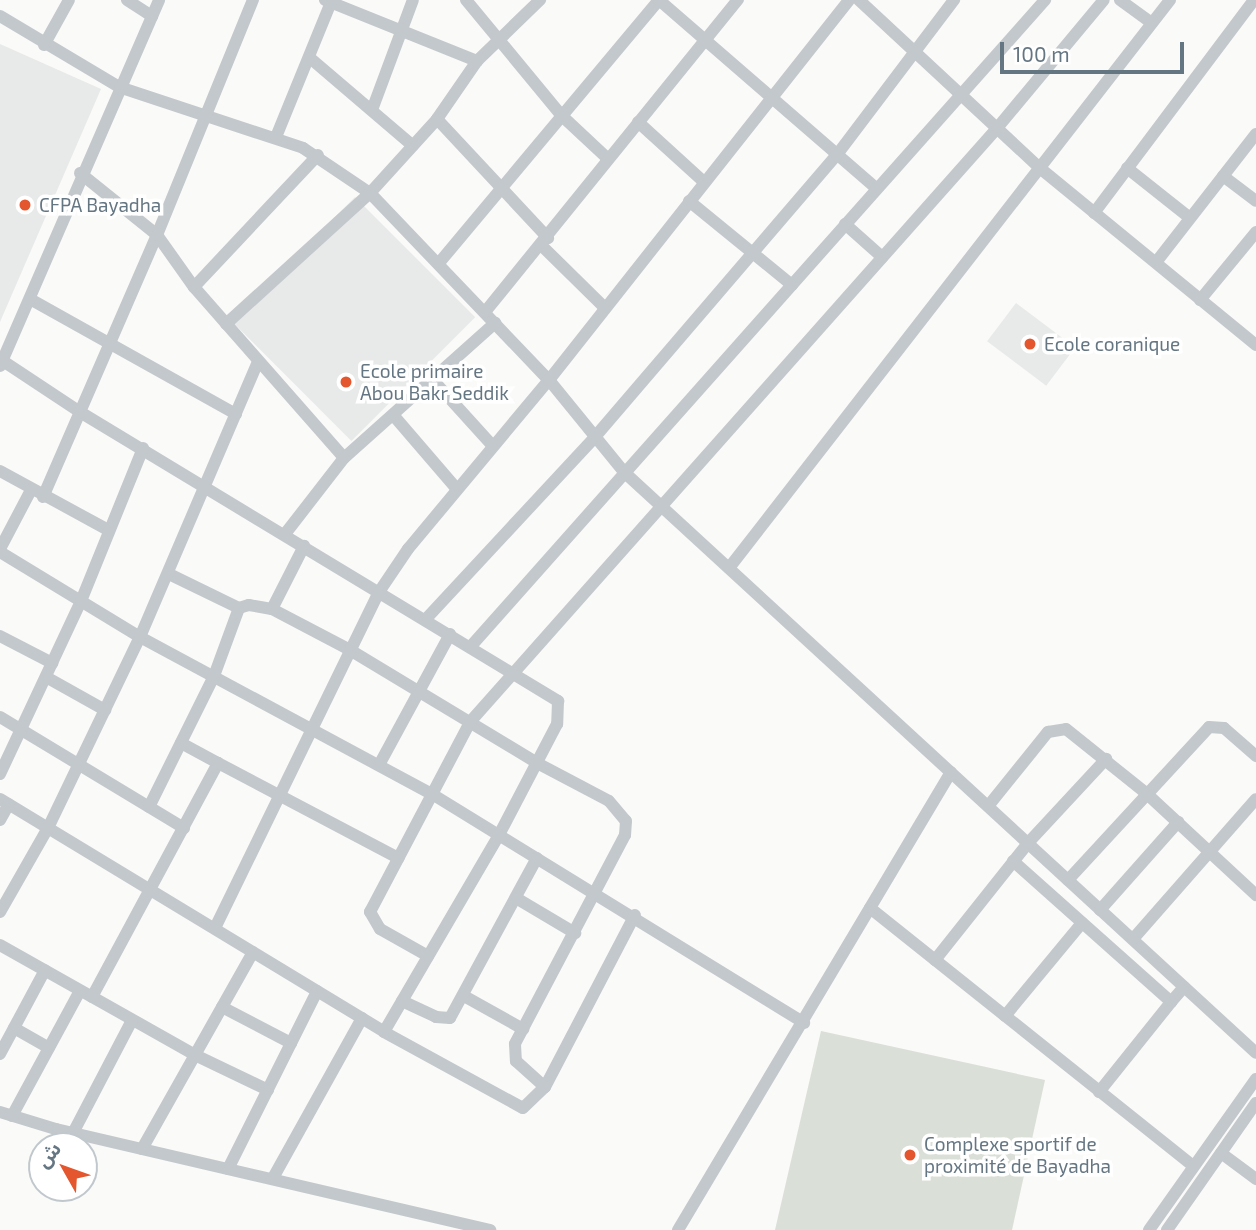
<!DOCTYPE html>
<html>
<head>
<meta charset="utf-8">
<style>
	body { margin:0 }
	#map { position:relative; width:1256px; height:1230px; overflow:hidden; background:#fafaf8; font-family:"Exo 2","Noto Sans Arabic",sans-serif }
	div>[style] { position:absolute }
	.built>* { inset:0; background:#e8e9e9; transform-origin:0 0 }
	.green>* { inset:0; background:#dadfd7 }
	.minor>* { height:12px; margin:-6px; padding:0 6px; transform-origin:6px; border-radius:6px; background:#c3c8cc }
	.dots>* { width:19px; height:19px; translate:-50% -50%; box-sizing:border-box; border:4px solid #fff; border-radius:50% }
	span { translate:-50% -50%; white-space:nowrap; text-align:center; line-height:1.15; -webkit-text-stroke:7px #fff; paint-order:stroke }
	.poi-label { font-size:19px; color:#657683 }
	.left { translate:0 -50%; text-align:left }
	.north { position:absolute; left:28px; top:1132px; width:70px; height:70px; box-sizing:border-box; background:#fff; border:2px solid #c1c8cd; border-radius:50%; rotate:310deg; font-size:19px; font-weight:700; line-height:28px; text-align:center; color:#657683 }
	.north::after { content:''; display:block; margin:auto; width:24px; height:32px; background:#e4572e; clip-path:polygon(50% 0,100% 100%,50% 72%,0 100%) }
	.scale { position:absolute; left:1000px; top:42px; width:184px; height:32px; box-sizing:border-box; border:4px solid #657683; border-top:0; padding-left:9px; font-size:21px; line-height:24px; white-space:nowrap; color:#657683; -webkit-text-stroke:5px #fff; paint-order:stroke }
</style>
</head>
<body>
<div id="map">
	<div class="built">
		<div style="clip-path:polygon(0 44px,101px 89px,0 322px)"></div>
		<div style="left:355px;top:197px;width:170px;height:175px;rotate:45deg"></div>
		<div style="left:1016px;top:303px;width:74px;height:48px;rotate:37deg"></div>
	</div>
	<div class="green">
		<div style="clip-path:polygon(821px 1031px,1045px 1080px,1012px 1230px,775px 1230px)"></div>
	</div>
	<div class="minor">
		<div style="left:127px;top:0;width:30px;rotate:33deg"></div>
		<div style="left:325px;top:0;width:164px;rotate:21.9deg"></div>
		<div style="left:466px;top:0;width:149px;rotate:50.4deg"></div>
		<div style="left:561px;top:115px;width:64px;rotate:43.1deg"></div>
		<div style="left:859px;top:0;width:248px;rotate:42.9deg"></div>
		<div style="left:1041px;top:169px;width:278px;rotate:39.3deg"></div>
		<div style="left:1120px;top:0;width:39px;rotate:36deg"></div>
		<div style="left:0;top:16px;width:139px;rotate:30.8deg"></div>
		<div style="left:119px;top:87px;width:194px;rotate:18.3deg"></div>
		<div style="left:303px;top:148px;width:81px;rotate:33.9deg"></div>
		<div style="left:370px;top:193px;width:259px;rotate:46.3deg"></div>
		<div style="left:549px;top:380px;width:119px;rotate:50.8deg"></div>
		<div style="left:624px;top:472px;width:858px;rotate:42.59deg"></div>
		<div style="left:44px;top:45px;width:51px;rotate:-60.9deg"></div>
		<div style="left:310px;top:58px;width:135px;rotate:40.5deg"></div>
		<div style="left:372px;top:110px;width:117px;rotate:-69.6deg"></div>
		<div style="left:437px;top:119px;width:163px;rotate:47deg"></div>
		<div style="left:638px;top:122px;width:89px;rotate:42.3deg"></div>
		<div style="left:276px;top:137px;width:148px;rotate:-67.8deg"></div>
		<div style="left:1127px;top:168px;width:80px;rotate:38.4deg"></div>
		<div style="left:80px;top:173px;width:99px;rotate:38.8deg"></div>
		<div style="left:157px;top:235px;width:64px;rotate:54.6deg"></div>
		<div style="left:194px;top:287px;width:227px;rotate:48.7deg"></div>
		<div style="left:344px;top:458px;width:203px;rotate:-41.8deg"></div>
		<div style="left:1223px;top:176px;width:41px;rotate:37.1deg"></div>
		<div style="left:689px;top:201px;width:133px;rotate:39.2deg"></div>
		<div style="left:1094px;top:213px;width:266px;rotate:-53.1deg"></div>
		<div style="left:845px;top:224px;width:50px;rotate:41.7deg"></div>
		<div style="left:542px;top:246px;width:88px;rotate:44.5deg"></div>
		<div style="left:1157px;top:261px;width:161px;rotate:-52.1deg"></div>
		<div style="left:439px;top:263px;width:343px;rotate:-50.1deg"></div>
		<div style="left:659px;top:0;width:287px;rotate:40.9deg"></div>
		<div style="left:194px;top:287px;width:181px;rotate:-46.8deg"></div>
		<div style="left:30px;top:299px;width:236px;rotate:29.2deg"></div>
		<div style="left:1200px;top:300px;width:88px;rotate:-50.5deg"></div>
		<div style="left:485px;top:312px;width:402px;rotate:-51deg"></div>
		<div style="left:226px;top:324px;width:195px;rotate:-42.3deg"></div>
		<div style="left:370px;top:193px;width:100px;rotate:-47.8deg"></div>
		<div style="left:437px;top:119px;width:70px;rotate:-55.4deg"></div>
		<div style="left:477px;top:61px;width:88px;rotate:-44.1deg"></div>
		<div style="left:0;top:359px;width:96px;rotate:33.5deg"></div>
		<div style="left:80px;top:412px;width:559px;rotate:31.16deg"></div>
		<div style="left:558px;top:701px;width:23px;rotate:92deg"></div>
		<div style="left:557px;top:724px;width:125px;rotate:117.6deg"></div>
		<div style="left:499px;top:835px;width:228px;rotate:120.3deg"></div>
		<div style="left:0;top:366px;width:399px;rotate:-66.5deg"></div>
		<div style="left:433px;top:380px;width:88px;rotate:47.8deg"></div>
		<div style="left:394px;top:416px;width:95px;rotate:49.3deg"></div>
		<div style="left:0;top:471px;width:123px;rotate:28.6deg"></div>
		<div style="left:43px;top:497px;width:286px;rotate:-66.5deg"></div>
		<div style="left:157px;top:235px;width:254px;rotate:-67.8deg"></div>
		<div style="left:285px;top:534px;width:96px;rotate:-52.2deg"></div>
		<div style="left:0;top:549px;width:67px;rotate:-62.3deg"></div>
		<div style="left:0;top:552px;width:164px;rotate:31.3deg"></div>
		<div style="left:140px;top:637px;width:332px;rotate:28.3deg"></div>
		<div style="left:432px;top:794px;width:437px;rotate:31.6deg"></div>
		<div style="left:729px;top:568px;width:719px;rotate:-52.17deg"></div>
		<div style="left:169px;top:574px;width:78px;rotate:25.9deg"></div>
		<div style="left:272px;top:609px;width:71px;rotate:-63.1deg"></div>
		<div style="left:425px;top:620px;width:248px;rotate:-47.1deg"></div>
		<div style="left:594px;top:438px;width:372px;rotate:-49.4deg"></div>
		<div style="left:836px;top:156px;width:196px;rotate:-52.9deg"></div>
		<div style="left:0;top:636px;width:59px;rotate:27.4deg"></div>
		<div style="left:472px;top:645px;width:863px;rotate:-48.38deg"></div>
		<div style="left:46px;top:677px;width:68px;rotate:29.2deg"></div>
		<div style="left:0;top:717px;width:215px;rotate:31.1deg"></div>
		<div style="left:181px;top:743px;width:42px;rotate:28.4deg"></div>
		<div style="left:379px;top:765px;width:149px;rotate:-61.5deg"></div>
		<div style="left:0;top:774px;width:191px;rotate:-64.9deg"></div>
		<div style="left:81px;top:601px;width:165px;rotate:-67.9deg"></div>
		<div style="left:0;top:799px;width:449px;rotate:31.2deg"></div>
		<div style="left:384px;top:1032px;width:158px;rotate:28.7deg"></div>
		<div style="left:523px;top:1108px;width:30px;rotate:-44deg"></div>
		<div style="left:545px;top:1087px;width:194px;rotate:-62.4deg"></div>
		<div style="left:989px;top:805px;width:94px;rotate:-51.1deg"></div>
		<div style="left:1048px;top:732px;width:18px;rotate:-9deg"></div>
		<div style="left:1066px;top:729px;width:104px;rotate:38.7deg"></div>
		<div style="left:1147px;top:794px;width:149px;rotate:42.8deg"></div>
		<div style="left:149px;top:807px;width:146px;rotate:-63.6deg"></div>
		<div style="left:214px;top:676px;width:72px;rotate:-69.8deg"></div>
		<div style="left:239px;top:608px;width:10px;rotate:-17deg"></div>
		<div style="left:249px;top:605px;width:23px;rotate:10deg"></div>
		<div style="left:272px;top:609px;width:88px;rotate:27.7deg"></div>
		<div style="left:350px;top:650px;width:218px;rotate:31.1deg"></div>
		<div style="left:537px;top:763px;width:81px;rotate:27.8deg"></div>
		<div style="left:609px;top:801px;width:26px;rotate:50deg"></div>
		<div style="left:626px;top:821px;width:14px;rotate:94deg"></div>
		<div style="left:625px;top:835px;width:236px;rotate:117.8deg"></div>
		<div style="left:515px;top:1044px;width:17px;rotate:87deg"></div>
		<div style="left:516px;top:1061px;width:39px;rotate:42deg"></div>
		<div style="left:0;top:820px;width:18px;rotate:-61deg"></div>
		<div style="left:1013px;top:861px;width:212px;rotate:41.7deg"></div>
		<div style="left:1171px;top:1002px;width:20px;rotate:-49deg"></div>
		<div style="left:1068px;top:880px;width:208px;rotate:-47.3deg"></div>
		<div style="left:1209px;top:727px;width:15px;rotate:4deg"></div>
		<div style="left:1224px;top:728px;width:43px;rotate:41.2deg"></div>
		<div style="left:516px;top:898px;width:69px;rotate:30.7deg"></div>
		<div style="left:870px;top:908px;width:413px;rotate:38.6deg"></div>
		<div style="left:1100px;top:910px;width:118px;rotate:-48.4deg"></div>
		<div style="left:0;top:912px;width:97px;rotate:-60.3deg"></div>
		<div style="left:48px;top:828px;width:212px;rotate:-64.3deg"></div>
		<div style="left:140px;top:637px;width:299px;rotate:-66.8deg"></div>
		<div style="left:215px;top:928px;width:374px;rotate:-64deg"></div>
		<div style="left:379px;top:592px;width:52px;rotate:-56deg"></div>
		<div style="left:408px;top:549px;width:220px;rotate:-50.2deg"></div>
		<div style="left:549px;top:380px;width:484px;rotate:-51.7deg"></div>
		<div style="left:1133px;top:939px;width:186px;rotate:-48.7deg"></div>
		<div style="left:0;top:945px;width:224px;rotate:29.4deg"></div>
		<div style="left:195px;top:1055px;width:81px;rotate:25.6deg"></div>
		<div style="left:428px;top:956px;width:55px;rotate:-150.6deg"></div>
		<div style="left:380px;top:929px;width:20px;rotate:-120deg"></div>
		<div style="left:370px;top:912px;width:215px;rotate:-62.2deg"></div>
		<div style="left:470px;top:722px;width:795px;rotate:-48.41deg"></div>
		<div style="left:998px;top:127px;width:165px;rotate:-50.2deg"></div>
		<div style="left:935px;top:960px;width:149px;rotate:-51.5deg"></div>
		<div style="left:1028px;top:843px;width:115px;rotate:-47.1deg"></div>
		<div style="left:464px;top:996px;width:68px;rotate:29.2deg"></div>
		<div style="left:92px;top:997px;width:266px;rotate:-61.7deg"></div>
		<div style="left:218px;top:763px;width:204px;rotate:27.8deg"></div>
		<div style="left:402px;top:1001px;width:38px;rotate:25deg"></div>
		<div style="left:436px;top:1017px;width:14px;rotate:4deg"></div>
		<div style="left:450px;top:1018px;width:182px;rotate:-61.5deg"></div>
		<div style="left:222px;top:1007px;width:78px;rotate:27.6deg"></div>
		<div style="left:1005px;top:1016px;width:121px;rotate:-50.4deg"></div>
		<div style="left:14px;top:1028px;width:40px;rotate:29.7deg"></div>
		<div style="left:0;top:1054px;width:95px;rotate:-61.8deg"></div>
		<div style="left:1099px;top:1092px;width:115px;rotate:-51.3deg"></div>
		<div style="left:0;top:1112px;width:59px;rotate:16.9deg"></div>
		<div style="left:56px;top:1129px;width:446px;rotate:13.1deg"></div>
		<div style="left:12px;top:1116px;width:142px;rotate:-61.5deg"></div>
		<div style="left:73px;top:1133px;width:127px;rotate:-62.4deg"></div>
		<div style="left:142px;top:1149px;width:226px;rotate:-60.6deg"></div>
		<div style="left:1221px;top:1153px;width:44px;rotate:36.6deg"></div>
		<div style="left:228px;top:1169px;width:199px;rotate:-63.4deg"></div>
		<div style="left:273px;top:1178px;width:183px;rotate:-60.9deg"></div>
		<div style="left:678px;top:1230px;width:533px;rotate:-59.2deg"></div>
		<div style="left:1149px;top:1230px;width:185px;rotate:-54.7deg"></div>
		<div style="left:1167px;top:1230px;width:155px;rotate:-55deg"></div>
	</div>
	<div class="dots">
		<div style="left:25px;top:205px;background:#e4572e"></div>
		<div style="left:1030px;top:344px;background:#e4572e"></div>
		<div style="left:346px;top:382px;background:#e4572e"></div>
		<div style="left:910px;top:1155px;background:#e4572e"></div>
	</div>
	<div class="poi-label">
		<span class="left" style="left:39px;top:205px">CFPA Bayadha</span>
		<span class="left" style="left:1044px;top:344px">Ecole coranique</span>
		<span class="left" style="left:360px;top:382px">Ecole primaire<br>Abou Bakr Seddik</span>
		<span class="left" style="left:924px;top:1155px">Complexe sportif de<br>proximité de Bayadha</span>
	</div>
	<div class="north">ش</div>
	<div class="scale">100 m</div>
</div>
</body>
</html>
